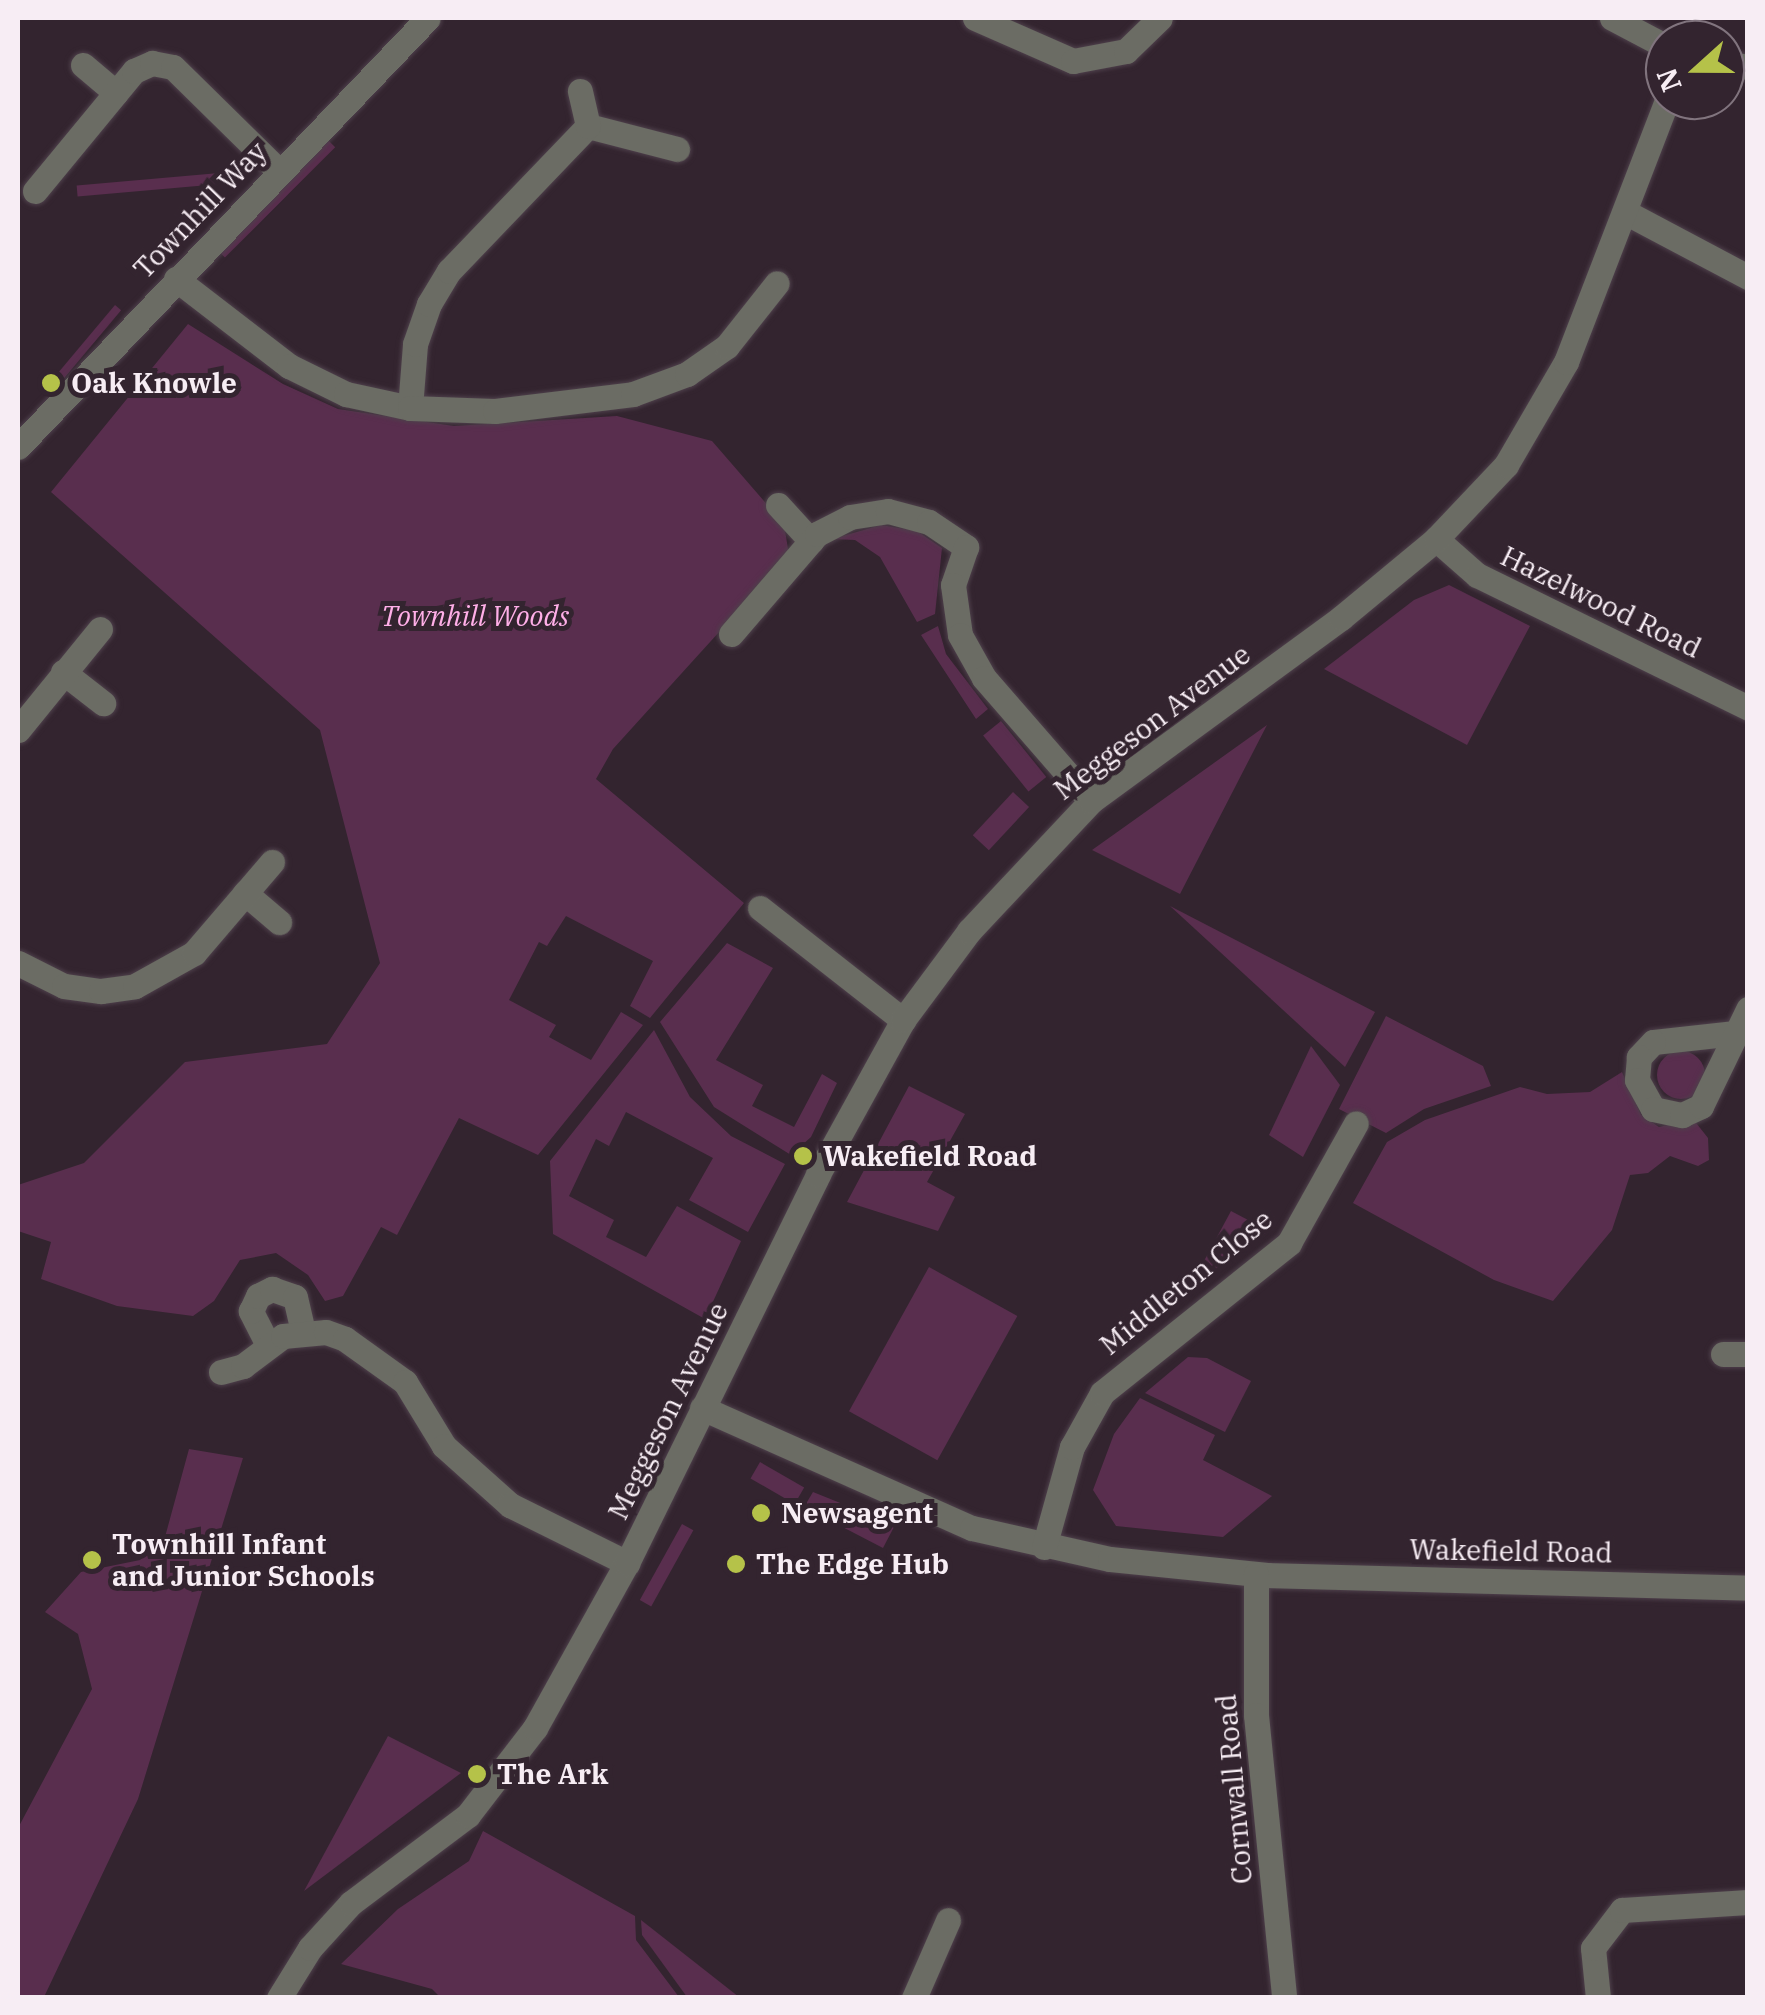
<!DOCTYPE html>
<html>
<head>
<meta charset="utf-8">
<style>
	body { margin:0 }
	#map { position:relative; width:1765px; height:2015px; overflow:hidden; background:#33242f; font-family:"IBM Plex Serif",serif }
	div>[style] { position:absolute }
	.green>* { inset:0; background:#592e4e; transform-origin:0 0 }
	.round { border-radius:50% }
	.roads { filter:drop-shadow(0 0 2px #4e404b) drop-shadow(0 0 2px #4e404b) }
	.minor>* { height:25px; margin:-12.5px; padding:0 12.5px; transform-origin:12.5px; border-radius:12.5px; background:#6b6c64 }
	.tertiary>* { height:25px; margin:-12.5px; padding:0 12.5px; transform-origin:12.5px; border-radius:12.5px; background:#6b6c64 }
	.dots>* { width:28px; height:28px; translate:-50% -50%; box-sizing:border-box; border:5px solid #33242f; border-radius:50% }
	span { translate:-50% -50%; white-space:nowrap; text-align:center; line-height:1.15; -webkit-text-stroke:10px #33242f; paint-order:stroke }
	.street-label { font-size:28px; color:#f7edf4 }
	.poi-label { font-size:28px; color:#f7edf4; font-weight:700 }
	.left { translate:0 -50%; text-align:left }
	.park-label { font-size:28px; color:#ffafe8; font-style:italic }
	.frame { position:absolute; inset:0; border:20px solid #f7edf4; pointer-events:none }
	.north { position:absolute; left:1645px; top:20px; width:100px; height:100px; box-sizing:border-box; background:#33242f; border:2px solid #81747e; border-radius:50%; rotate:249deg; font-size:28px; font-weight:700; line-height:40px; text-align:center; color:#f7edf4 }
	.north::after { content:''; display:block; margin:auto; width:35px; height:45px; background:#b5c249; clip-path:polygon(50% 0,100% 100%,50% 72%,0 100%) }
</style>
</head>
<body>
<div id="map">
	<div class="green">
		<div style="left:326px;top:138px;width:13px;height:156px;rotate:45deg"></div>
		<div style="left:242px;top:171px;width:11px;height:166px;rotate:85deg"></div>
		<div style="left:115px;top:305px;width:8px;height:93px;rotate:40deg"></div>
		<div style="clip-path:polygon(188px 324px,283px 384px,338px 409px,454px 426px,617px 416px,712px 441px,784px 524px,789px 555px,613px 749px,596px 779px,744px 903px,650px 1018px,630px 1006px,653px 961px,566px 916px,547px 946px,539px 942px,509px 1000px,556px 1025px,549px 1037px,591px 1060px,621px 1012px,643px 1025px,538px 1155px,459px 1118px,397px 1235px,381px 1227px,343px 1296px,325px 1301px,308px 1275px,276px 1253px,240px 1260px,214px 1301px,193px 1316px,117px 1306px,41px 1279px,51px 1242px,18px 1231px,18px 1185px,84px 1163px,185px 1062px,327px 1044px,380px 963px,320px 730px,51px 492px)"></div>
		<div style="clip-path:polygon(881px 525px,917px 531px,942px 548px,935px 614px,917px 622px,880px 557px,855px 540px,832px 539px)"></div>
		<div style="clip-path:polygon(1449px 585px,1530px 626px,1467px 745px,1324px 669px,1414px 600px)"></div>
		<div style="clip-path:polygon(938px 626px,946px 654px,988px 709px,976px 719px,921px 635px)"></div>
		<div style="left:1001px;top:721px;width:72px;height:23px;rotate:51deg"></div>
		<div style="clip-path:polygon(1267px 725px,1180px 894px,1092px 850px,1151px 808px)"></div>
		<div style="left:1013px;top:792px;width:22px;height:59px;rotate:43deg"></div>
		<div style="clip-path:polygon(1170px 906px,1375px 1012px,1345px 1067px)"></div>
		<div style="clip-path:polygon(727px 943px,773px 968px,716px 1060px,763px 1085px,752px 1106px,794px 1127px,822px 1074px,837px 1083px,811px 1137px,791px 1155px,714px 1107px,660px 1022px)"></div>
		<div style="clip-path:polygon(1386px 1016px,1483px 1066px,1491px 1086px,1424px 1109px,1386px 1133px,1339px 1109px)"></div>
		<div style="clip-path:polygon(654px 1030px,690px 1097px,731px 1136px,785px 1164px,748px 1232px,689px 1200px,713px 1158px,626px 1112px,609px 1146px,596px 1139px,569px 1196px,614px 1220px,606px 1237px,646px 1257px,677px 1206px,741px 1241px,705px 1319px,553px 1234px,550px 1161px)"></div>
		<div style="clip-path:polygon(1311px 1046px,1340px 1085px,1303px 1157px,1269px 1135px)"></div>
		<div class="round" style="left:1657px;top:1051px;width:48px;height:48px"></div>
		<div style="clip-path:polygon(1622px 1072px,1641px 1115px,1659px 1127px,1693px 1119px,1708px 1138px,1709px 1160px,1698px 1166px,1670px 1156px,1648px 1173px,1630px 1175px,1612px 1230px,1553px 1301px,1494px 1280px,1353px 1203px,1387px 1142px,1425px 1120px,1520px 1087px,1547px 1094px,1590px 1092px)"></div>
		<div style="clip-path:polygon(909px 1086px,965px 1114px,927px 1182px,955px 1197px,938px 1231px,847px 1202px)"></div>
		<div style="clip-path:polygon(1231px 1211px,1269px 1231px,1190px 1287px)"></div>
		<div style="left:929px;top:1267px;width:101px;height:165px;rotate:29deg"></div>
		<div style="clip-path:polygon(1188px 1357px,1207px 1358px,1251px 1381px,1225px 1432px,1145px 1393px)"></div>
		<div style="clip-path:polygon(1140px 1398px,1215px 1435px,1203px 1460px,1272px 1496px,1223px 1537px,1116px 1526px,1093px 1490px,1114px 1434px)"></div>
		<div style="clip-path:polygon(189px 1449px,243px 1458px,138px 1799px,44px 1997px,18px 1997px,18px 1828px,92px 1689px,78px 1634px,45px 1612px,81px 1572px,140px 1560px,165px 1537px)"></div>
		<div style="left:760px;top:1462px;width:51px;height:19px;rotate:30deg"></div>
		<div style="clip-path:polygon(813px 1492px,895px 1525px,883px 1548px,804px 1507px)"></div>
		<div style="left:682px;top:1524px;width:13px;height:87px;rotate:29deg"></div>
		<div style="clip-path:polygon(388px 1736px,461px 1773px,304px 1891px,363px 1782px)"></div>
		<div style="clip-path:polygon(483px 1831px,635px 1916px,636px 1940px,679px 1997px,440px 1997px,432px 1989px,341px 1964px,398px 1909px,469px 1861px)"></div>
		<div style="clip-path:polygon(641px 1920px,739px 1997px,687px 1997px,642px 1935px)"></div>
	</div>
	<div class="roads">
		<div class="minor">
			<div style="left:975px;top:18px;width:107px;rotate:23.7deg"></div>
			<div style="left:1073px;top:61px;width:54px;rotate:-10.7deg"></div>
			<div style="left:1126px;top:51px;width:47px;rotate:-44.1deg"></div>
			<div style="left:83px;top:65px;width:43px;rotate:40.3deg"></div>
			<div style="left:588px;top:126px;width:92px;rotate:14.5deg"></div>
			<div style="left:35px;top:191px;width:156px;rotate:-50.5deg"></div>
			<div style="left:134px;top:71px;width:20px;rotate:-24deg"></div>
			<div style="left:152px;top:63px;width:21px;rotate:11deg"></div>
			<div style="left:173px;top:67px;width:148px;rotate:44.5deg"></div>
			<div style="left:1627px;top:213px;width:137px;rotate:27.9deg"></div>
			<div style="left:176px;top:279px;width:143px;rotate:37.6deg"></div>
			<div style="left:289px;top:366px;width:64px;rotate:26.2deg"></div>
			<div style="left:346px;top:394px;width:66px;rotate:12.3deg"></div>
			<div style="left:410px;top:408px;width:64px;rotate:-85.5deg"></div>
			<div style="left:415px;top:344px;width:42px;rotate:-70.7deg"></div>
			<div style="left:429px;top:304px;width:39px;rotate:-59deg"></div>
			<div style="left:449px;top:271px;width:201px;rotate:-46.2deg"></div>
			<div style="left:588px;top:126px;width:36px;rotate:-103deg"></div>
			<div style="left:410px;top:408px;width:85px;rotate:2deg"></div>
			<div style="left:495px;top:411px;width:139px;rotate:-7deg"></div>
			<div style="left:633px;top:394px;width:58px;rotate:-20.3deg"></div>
			<div style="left:687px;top:374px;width:49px;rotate:-35deg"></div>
			<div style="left:727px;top:346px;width:80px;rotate:-51.6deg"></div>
			<div style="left:778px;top:505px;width:49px;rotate:47.5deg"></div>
			<div style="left:1436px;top:539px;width:55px;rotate:41.3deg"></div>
			<div style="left:1477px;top:575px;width:302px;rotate:26.1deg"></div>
			<div style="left:731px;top:634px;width:132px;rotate:-49.3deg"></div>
			<div style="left:817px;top:534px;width:37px;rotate:-27deg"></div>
			<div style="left:850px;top:517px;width:38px;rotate:-9deg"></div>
			<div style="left:888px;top:511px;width:42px;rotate:15deg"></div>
			<div style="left:929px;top:522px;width:45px;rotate:34deg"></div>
			<div style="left:966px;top:547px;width:40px;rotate:108.9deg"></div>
			<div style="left:953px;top:585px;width:50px;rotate:82deg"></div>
			<div style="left:960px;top:635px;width:49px;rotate:60.8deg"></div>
			<div style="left:984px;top:678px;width:163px;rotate:49deg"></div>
			<div style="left:63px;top:672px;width:51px;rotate:37.8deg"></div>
			<div style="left:18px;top:730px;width:130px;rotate:-50.9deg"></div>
			<div style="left:245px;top:893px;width:45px;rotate:40.5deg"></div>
			<div style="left:760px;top:908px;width:182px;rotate:38.1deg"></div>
			<div style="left:18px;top:963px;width:51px;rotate:26.6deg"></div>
			<div style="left:64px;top:986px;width:37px;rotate:8deg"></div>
			<div style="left:101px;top:991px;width:34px;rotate:-8deg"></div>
			<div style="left:135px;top:986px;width:68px;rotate:-29.2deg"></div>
			<div style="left:194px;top:953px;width:120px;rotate:-49.4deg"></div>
			<div style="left:1735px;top:1033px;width:82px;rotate:173.7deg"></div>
			<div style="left:1653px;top:1042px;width:21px;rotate:133deg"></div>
			<div style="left:1639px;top:1057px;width:23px;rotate:95deg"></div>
			<div style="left:1637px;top:1080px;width:33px;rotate:61deg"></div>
			<div style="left:1653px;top:1109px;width:30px;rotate:12deg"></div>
			<div style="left:1682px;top:1115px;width:21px;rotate:-25deg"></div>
			<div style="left:1701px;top:1106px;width:108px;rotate:-64.1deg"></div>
			<div style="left:267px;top:1343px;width:36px;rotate:-117deg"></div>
			<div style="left:251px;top:1311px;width:17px;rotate:-65deg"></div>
			<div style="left:258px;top:1296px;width:16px;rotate:-27deg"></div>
			<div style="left:272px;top:1289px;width:24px;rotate:19deg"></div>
			<div style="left:295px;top:1297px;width:35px;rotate:77deg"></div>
			<div style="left:1723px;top:1354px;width:25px"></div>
			<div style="left:221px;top:1372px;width:23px;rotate:-15deg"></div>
			<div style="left:243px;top:1366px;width:50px;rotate:-36.9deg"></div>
			<div style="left:283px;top:1336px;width:43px;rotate:-5.3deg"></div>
			<div style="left:326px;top:1332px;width:20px;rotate:20deg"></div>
			<div style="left:345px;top:1339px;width:74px;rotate:35.6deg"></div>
			<div style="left:405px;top:1382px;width:75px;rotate:58.6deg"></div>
			<div style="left:444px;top:1446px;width:89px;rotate:41.8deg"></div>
			<div style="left:510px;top:1505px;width:131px;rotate:26.4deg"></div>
			<div style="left:702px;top:1408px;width:295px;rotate:24deg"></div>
			<div style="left:972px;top:1528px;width:141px;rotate:12.7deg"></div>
			<div style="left:1110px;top:1559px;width:158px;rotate:5.8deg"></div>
			<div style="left:1267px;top:1575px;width:481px;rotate:1.5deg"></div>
			<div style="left:1044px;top:1547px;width:104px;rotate:-74.4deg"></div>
			<div style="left:1072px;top:1447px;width:62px;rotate:-60.9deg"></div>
			<div style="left:1102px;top:1393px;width:240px;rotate:-38.7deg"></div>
			<div style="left:1289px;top:1243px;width:137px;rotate:-60.8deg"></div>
			<div style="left:1256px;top:1574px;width:141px;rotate:90deg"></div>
			<div style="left:1256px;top:1715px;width:284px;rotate:84.3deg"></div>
			<div style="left:279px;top:1998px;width:59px;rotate:-58.2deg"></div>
			<div style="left:310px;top:1948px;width:61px;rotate:-47.7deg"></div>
			<div style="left:351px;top:1903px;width:146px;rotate:-36.9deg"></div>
			<div style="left:468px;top:1815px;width:110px;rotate:-52.4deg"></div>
			<div style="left:535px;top:1728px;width:189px;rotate:-60.9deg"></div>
			<div style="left:627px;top:1563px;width:433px;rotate:-63.8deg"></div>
			<div style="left:818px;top:1174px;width:176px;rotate:-61.1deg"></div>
			<div style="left:903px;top:1020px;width:111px;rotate:-53.4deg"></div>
			<div style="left:969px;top:931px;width:178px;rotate:-46.8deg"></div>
			<div style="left:1091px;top:801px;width:310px;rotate:-36.2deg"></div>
			<div style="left:1341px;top:618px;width:124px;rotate:-39.7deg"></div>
			<div style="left:1436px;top:539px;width:102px;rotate:-46.6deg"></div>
			<div style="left:1506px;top:465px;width:119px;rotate:-59.8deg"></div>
			<div style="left:1566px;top:362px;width:281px;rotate:-68.9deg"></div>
			<div style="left:914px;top:1998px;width:85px;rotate:-66.4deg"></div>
			<div style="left:1598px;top:1998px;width:50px;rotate:-95.7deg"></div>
			<div style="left:1593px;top:1948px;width:48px;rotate:-52.7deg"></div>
			<div style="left:1622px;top:1910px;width:126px;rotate:-3.6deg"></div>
		</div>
		<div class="tertiary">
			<div style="left:1612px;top:18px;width:60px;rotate:27.8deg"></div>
			<div style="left:1725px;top:63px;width:23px;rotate:10deg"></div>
			<div style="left:18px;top:447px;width:593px;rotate:-46.3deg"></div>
		</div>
	</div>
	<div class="dots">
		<div style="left:51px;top:383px;background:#b5c249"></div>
		<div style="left:803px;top:1156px;background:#b5c249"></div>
		<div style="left:761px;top:1513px;background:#b5c249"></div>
		<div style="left:92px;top:1560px;background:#b5c249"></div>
		<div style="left:736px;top:1564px;background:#b5c249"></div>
		<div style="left:477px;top:1774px;background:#b5c249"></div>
	</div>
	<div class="street-label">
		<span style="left:200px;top:210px;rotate:-46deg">Townhill Way</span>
		<span style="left:1601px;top:602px;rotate:26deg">Hazelwood Road</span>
		<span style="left:1152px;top:722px;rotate:-37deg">Meggeson Avenue</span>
		<span style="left:1186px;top:1282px;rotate:-39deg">Middleton Close</span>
		<span style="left:668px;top:1411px;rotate:-64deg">Meggeson Avenue</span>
		<span style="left:1511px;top:1551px;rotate:1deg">Wakefield Road</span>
		<span style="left:1234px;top:1789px;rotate:-95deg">Cornwall Road</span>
	</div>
	<div class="poi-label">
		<span class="left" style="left:71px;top:383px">Oak Knowle</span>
		<span class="left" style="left:823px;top:1156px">Wakefield Road</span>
		<span class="left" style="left:781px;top:1513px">Newsagent</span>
		<span class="left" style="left:112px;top:1560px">Townhill Infant<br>and Junior Schools</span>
		<span class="left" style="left:756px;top:1564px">The Edge Hub</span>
		<span class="left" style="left:497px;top:1774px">The Ark</span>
	</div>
	<div class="park-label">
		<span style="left:475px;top:616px">Townhill Woods</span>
	</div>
	<div class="frame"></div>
	<div class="north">N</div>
</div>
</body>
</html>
